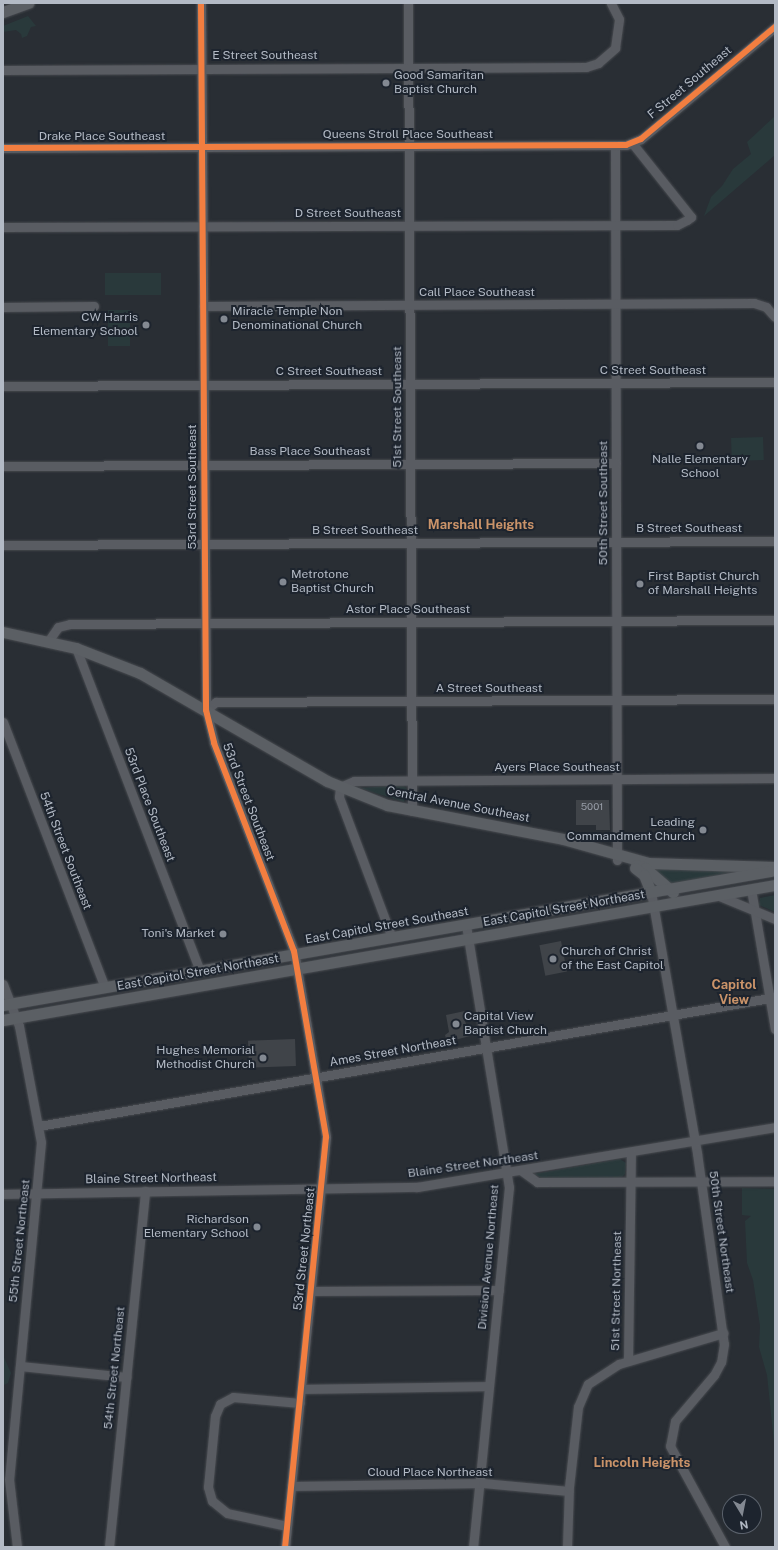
<!DOCTYPE html>
<html>
<head>
<meta charset="utf-8">
<style>
	body { margin:0 }
	#map { position:relative; width:778px; height:1550px; overflow:hidden; background:#292e34; font-family:"Public Sans",sans-serif }
	div>[style] { position:absolute }
	.green>* { inset:0; background:#29393b; transform-origin:0 0 }
	.building>* { inset:0; background:#404449; transform-origin:0 0 }
	.roads { filter:drop-shadow(0 0 1px #474a4f) drop-shadow(0 0 1px #474a4f) }
	.minor>* { height:9px; margin:-4.5px; padding:0 4.5px; transform-origin:4.5px; border-radius:4.5px; background:#595c62 }
	.major>* { height:11px; margin:-5.5px; padding:0 5.5px; transform-origin:5.5px; border-radius:5.5px; background:#5b5f64 }
	.cycleway>* { height:6px; margin:-3px; padding:0 3px; transform-origin:3px; border-radius:3px; background:#f27e40 }
	.dots>* { width:11px; height:11px; translate:-50% -50%; box-sizing:border-box; border:2px solid #1d242e; border-radius:50% }
	span { translate:-50% -50%; white-space:nowrap; text-align:center; line-height:1.15; -webkit-text-stroke:4px #1d242e; paint-order:stroke }
	.number-label { font-size:10px; color:#969ca6 }
	.number-label span { -webkit-text-stroke-width:0 }
	.street-label { font-size:12px; color:#b3bac5 }
	.poi-label { font-size:12px; color:#b3bac5 }
	.left { translate:0 -50%; text-align:left }
	.right { translate:-100% -50%; text-align:right }
	.neighbourhood-label { font-size:13px; color:#ca9369; font-weight:700 }
	.frame { position:absolute; inset:0; border:4px solid #b3bac5; pointer-events:none }
	.north { position:absolute; left:722px; top:1494px; width:40px; height:40px; box-sizing:border-box; background:#1d242e; border:1px solid #59606a; border-radius:50%; rotate:170deg; font-size:11px; font-weight:700; line-height:16px; text-align:center; color:#b3bac5 }
	.north::after { content:''; display:block; margin:auto; width:14px; height:18px; background:#838992; clip-path:polygon(50% 0,100% 100%,50% 72%,0 100%) }
</style>
</head>
<body>
<div id="map">
	<div class="green">
		<div style="clip-path:polygon(28px 16px,36px 26px,31px 27px,27px 36px,22px 38px,21px 34px,16px 30px,3px 32px,3px 26px)"></div>
		<div style="clip-path:polygon(775px 116px,775px 155px,704px 216px,711px 197px,722px 186px,733px 169px,751px 154px,747px 142px)"></div>
		<div style="left:161px;top:273px;width:22px;height:56px;rotate:90deg"></div>
		<div style="left:108px;top:310px;width:22px;height:36px"></div>
		<div style="left:763px;top:437px;width:23px;height:32px;rotate:88deg"></div>
		<div style="clip-path:polygon(403px 785px,407px 789px,404px 802px,360px 788px)"></div>
		<div style="clip-path:polygon(668px 868px,741px 871px,668px 884px,655px 870px)"></div>
		<div style="clip-path:polygon(775px 895px,775px 912px,759px 905px,760px 898px)"></div>
		<div style="clip-path:polygon(620px 1159px,626px 1163px,625px 1174px,621px 1178px,541px 1178px,534px 1174px)"></div>
		<div style="clip-path:polygon(742px 1188px,775px 1189px,775px 1453px,767px 1375px,759px 1347px,760px 1326px,753px 1280px,747px 1263px,745px 1221px,751px 1216px,742px 1215px)"></div>
		<div style="clip-path:polygon(3px 1355px,11px 1373px,8px 1383px,4px 1385px)"></div>
	</div>
	<div class="building">
		<div style="clip-path:polygon(576px 800px,609px 800px,610px 830px,596px 830px,596px 825px,576px 825px)"></div>
		<div style="left:561px;top:941px;width:31px;height:22px;rotate:79deg"></div>
		<div style="clip-path:polygon(465px 1011px,464px 1018px,470px 1036px,447px 1042px,445px 1035px,449px 1032px,446px 1015px)"></div>
		<div style="left:295px;top:1039px;width:27px;height:47px;rotate:88deg"></div>
	</div>
	<div class="roads">
		<div class="minor">
			<div style="left:201px;top:3px;width:707px;rotate:89.59deg"></div>
			<div style="left:206px;top:710px;width:34px;rotate:76deg"></div>
			<div style="left:214px;top:743px;width:223px;rotate:69deg"></div>
			<div style="left:294px;top:951px;width:189px;rotate:80.2deg"></div>
			<div style="left:326px;top:1137px;width:412px;rotate:95.7deg"></div>
			<div style="left:408px;top:3px;width:808px;rotate:89.72deg"></div>
			<div style="left:3px;top:70px;width:583px;rotate:-0.29deg"></div>
			<div style="left:586px;top:67px;width:13px;rotate:-18deg"></div>
			<div style="left:598px;top:63px;width:23px;rotate:-41deg"></div>
			<div style="left:615px;top:48px;width:29px;rotate:-82deg"></div>
			<div style="left:619px;top:19px;width:18px;rotate:-117deg"></div>
			<div style="left:615px;top:146px;width:714px;rotate:89.84deg"></div>
			<div style="left:3px;top:148px;width:623px;rotate:-0.28deg"></div>
			<div style="left:626px;top:145px;width:16px;rotate:-22deg"></div>
			<div style="left:641px;top:139px;width:175px;rotate:-39.9deg"></div>
			<div style="left:3px;top:227px;width:674px;rotate:-0.17deg"></div>
			<div style="left:677px;top:225px;width:11px;rotate:-27deg"></div>
			<div style="left:687px;top:220px;width:5px;rotate:-37deg"></div>
			<div style="left:691px;top:217px;width:93px;rotate:-128.5deg"></div>
			<div style="left:203px;top:306px;width:551px;rotate:-0.31deg"></div>
			<div style="left:754px;top:303px;width:13px;rotate:18deg"></div>
			<div style="left:766px;top:307px;width:13px;rotate:48deg"></div>
			<div style="left:3px;top:307px;width:91px;rotate:-0.6deg"></div>
			<div style="left:3px;top:386px;width:772px;rotate:-0.3deg"></div>
			<div style="left:3px;top:466px;width:613px;rotate:-0.28deg"></div>
			<div style="left:3px;top:545px;width:772px;rotate:-0.3deg"></div>
			<div style="left:49px;top:640px;width:16px;rotate:-55deg"></div>
			<div style="left:58px;top:627px;width:12px;rotate:-14deg"></div>
			<div style="left:70px;top:624px;width:705px;rotate:-0.33deg"></div>
			<div style="left:76px;top:648px;width:346px;rotate:69deg"></div>
			<div style="left:206px;top:710px;width:13px;rotate:-39deg"></div>
			<div style="left:216px;top:702px;width:559px;rotate:-0.31deg"></div>
			<div style="left:3px;top:722px;width:285px;rotate:69deg"></div>
			<div style="left:751px;top:889px;width:142px;rotate:80.3deg"></div>
			<div style="left:651px;top:892px;width:265px;rotate:80deg"></div>
			<div style="left:697px;top:1153px;width:193px;rotate:82deg"></div>
			<div style="left:724px;top:1344px;width:18px;rotate:99deg"></div>
			<div style="left:721px;top:1362px;width:15px;rotate:118deg"></div>
			<div style="left:714px;top:1375px;width:60px;rotate:130.3deg"></div>
			<div style="left:675px;top:1421px;width:25px;rotate:101deg"></div>
			<div style="left:670px;top:1446px;width:115px;rotate:61.4deg"></div>
			<div style="left:717px;top:895px;width:63px;rotate:22.5deg"></div>
			<div style="left:466px;top:925px;width:266px;rotate:80.7deg"></div>
			<div style="left:509px;top:1187px;width:362px;rotate:95.7deg"></div>
			<div style="left:392px;top:938px;width:151px;rotate:-110.6deg"></div>
			<div style="left:339px;top:797px;width:10px;rotate:-84deg"></div>
			<div style="left:340px;top:787px;width:15px;rotate:-23deg"></div>
			<div style="left:354px;top:781px;width:421px;rotate:-0.4deg"></div>
			<div style="left:3px;top:984px;width:45px;rotate:69.1deg"></div>
			<div style="left:19px;top:1026px;width:118px;rotate:79.3deg"></div>
			<div style="left:41px;top:1142px;width:339px;rotate:95.4deg"></div>
			<div style="left:9px;top:1479px;width:68px;rotate:83.3deg"></div>
			<div style="left:39px;top:1126px;width:747px;rotate:-9.94deg"></div>
			<div style="left:522px;top:1171px;width:19px;rotate:36deg"></div>
			<div style="left:537px;top:1182px;width:238px;rotate:-0.2deg"></div>
			<div style="left:3px;top:1194px;width:414px;rotate:-1deg"></div>
			<div style="left:417px;top:1187px;width:363px;rotate:-9.5deg"></div>
			<div style="left:312px;top:1291px;width:187px;rotate:-0.3deg"></div>
			<div style="left:628px;top:1361px;width:209px;rotate:-89.2deg"></div>
			<div style="left:20px;top:1366px;width:107px;rotate:5.9deg"></div>
			<div style="left:302px;top:1389px;width:187px;rotate:-0.9deg"></div>
			<div style="left:291px;top:1486px;width:192px;rotate:-0.9deg"></div>
			<div style="left:483px;top:1483px;width:86px;rotate:5.3deg"></div>
			<div style="left:287px;top:1526px;width:61px;rotate:-167.8deg"></div>
			<div style="left:227px;top:1513px;width:19px;rotate:-141deg"></div>
			<div style="left:212px;top:1501px;width:15px;rotate:-106deg"></div>
			<div style="left:208px;top:1487px;width:71px;rotate:-84.4deg"></div>
			<div style="left:215px;top:1416px;width:13px;rotate:-67deg"></div>
			<div style="left:220px;top:1404px;width:15px;rotate:-28deg"></div>
			<div style="left:233px;top:1397px;width:67px;rotate:5.1deg"></div>
			<div style="left:109px;top:1547px;width:358px;rotate:-84.2deg"></div>
			<div style="left:567px;top:1547px;width:60px;rotate:-88.1deg"></div>
			<div style="left:569px;top:1487px;width:81px;rotate:-83.6deg"></div>
			<div style="left:578px;top:1407px;width:25px;rotate:-67deg"></div>
			<div style="left:588px;top:1384px;width:37px;rotate:-33deg"></div>
			<div style="left:619px;top:1364px;width:109px;rotate:-16.6deg"></div>
		</div>
		<div class="major">
			<div style="left:3px;top:12px;width:27px;rotate:-20deg"></div>
			<div style="left:3px;top:632px;width:75px;rotate:12.4deg"></div>
			<div style="left:76px;top:648px;width:69px;rotate:21.3deg"></div>
			<div style="left:140px;top:673px;width:216px;rotate:30deg"></div>
			<div style="left:327px;top:781px;width:65px;rotate:21.8deg"></div>
			<div style="left:387px;top:805px;width:179px;rotate:10.9deg"></div>
			<div style="left:563px;top:839px;width:89px;rotate:15.6deg"></div>
			<div style="left:649px;top:863px;width:126px;rotate:1.8deg"></div>
			<div style="left:636px;top:865px;width:9px;rotate:18deg"></div>
			<div style="left:645px;top:868px;width:37px;rotate:41deg"></div>
			<div style="left:635px;top:868px;width:11px;rotate:38deg"></div>
			<div style="left:644px;top:875px;width:18px;rotate:68deg"></div>
			<div style="left:3px;top:1005px;width:780px;rotate:-9.9deg"></div>
			<div style="left:3px;top:1020px;width:784px;rotate:-9.92deg"></div>
		</div>
	</div>
	<div class="cycleway">
		<div style="left:201px;top:3px;width:707px;rotate:89.59deg"></div>
		<div style="left:206px;top:710px;width:34px;rotate:76deg"></div>
		<div style="left:214px;top:743px;width:223px;rotate:69deg"></div>
		<div style="left:294px;top:951px;width:189px;rotate:80.2deg"></div>
		<div style="left:326px;top:1137px;width:412px;rotate:95.7deg"></div>
		<div style="left:3px;top:148px;width:623px;rotate:-0.28deg"></div>
		<div style="left:626px;top:145px;width:16px;rotate:-22deg"></div>
		<div style="left:641px;top:139px;width:175px;rotate:-39.9deg"></div>
	</div>
	<div class="dots">
		<div style="left:386px;top:83px;background:#838992"></div>
		<div style="left:224px;top:319px;background:#838992"></div>
		<div style="left:146px;top:325px;background:#838992"></div>
		<div style="left:700px;top:446px;background:#838992"></div>
		<div style="left:283px;top:582px;background:#838992"></div>
		<div style="left:640px;top:584px;background:#838992"></div>
		<div style="left:703px;top:830px;background:#838992"></div>
		<div style="left:223px;top:934px;background:#838992"></div>
		<div style="left:553px;top:959px;background:#838992"></div>
		<div style="left:456px;top:1024px;background:#838992"></div>
		<div style="left:263px;top:1058px;background:#838992"></div>
		<div style="left:257px;top:1227px;background:#838992"></div>
	</div>
	<div class="number-label">
		<span style="left:592px;top:807px">5001</span>
	</div>
	<div class="street-label">
		<span style="left:265px;top:56px">E Street Southeast</span>
		<span style="left:690px;top:83px;rotate:-40deg">F Street Southeast</span>
		<span style="left:408px;top:135px">Queens Stroll Place Southeast</span>
		<span style="left:102px;top:137px">Drake Place Southeast</span>
		<span style="left:348px;top:214px">D Street Southeast</span>
		<span style="left:477px;top:293px">Call Place Southeast</span>
		<span style="left:653px;top:371px">C Street Southeast</span>
		<span style="left:329px;top:372px">C Street Southeast</span>
		<span style="left:398px;top:407px;rotate:-90deg">51st Street Southeast</span>
		<span style="left:310px;top:452px">Bass Place Southeast</span>
		<span style="left:193px;top:487px;rotate:-90deg">53rd Street Southeast</span>
		<span style="left:604px;top:503px;rotate:-90deg">50th Street Southeast</span>
		<span style="left:689px;top:529px">B Street Southeast</span>
		<span style="left:365px;top:531px">B Street Southeast</span>
		<span style="left:408px;top:610px">Astor Place Southeast</span>
		<span style="left:489px;top:689px">A Street Southeast</span>
		<span style="left:557px;top:768px">Ayers Place Southeast</span>
		<span style="left:248px;top:802px;rotate:69deg">53rd Street Southeast</span>
		<span style="left:149px;top:805px;rotate:69deg">53rd Place Southeast</span>
		<span style="left:458px;top:805px;rotate:11deg">Central Avenue Southeast</span>
		<span style="left:65px;top:851px;rotate:69deg">54th Street Southeast</span>
		<span style="left:564px;top:909px;rotate:-10deg">East Capitol Street Northeast</span>
		<span style="left:387px;top:926px;rotate:-10deg">East Capitol Street Southeast</span>
		<span style="left:198px;top:973px;rotate:-10deg">East Capitol Street Northeast</span>
		<span style="left:393px;top:1052px;rotate:-10deg">Ames Street Northeast</span>
		<span style="left:473px;top:1165px;rotate:-8deg">Blaine Street Northeast</span>
		<span style="left:151px;top:1179px;rotate:-1deg">Blaine Street Northeast</span>
		<span style="left:721px;top:1232px;rotate:82deg">50th Street Northeast</span>
		<span style="left:20px;top:1241px;rotate:-84deg">55th Street Northeast</span>
		<span style="left:305px;top:1249px;rotate:-84deg">53rd Street Northeast</span>
		<span style="left:489px;top:1257px;rotate:-85deg">Division Avenue Northeast</span>
		<span style="left:617px;top:1291px;rotate:-89deg">51st Street Northeast</span>
		<span style="left:115px;top:1368px;rotate:-84deg">54th Street Northeast</span>
		<span style="left:430px;top:1473px">Cloud Place Northeast</span>
	</div>
	<div class="poi-label">
		<span class="left" style="left:394px;top:83px">Good Samaritan<br>Baptist Church</span>
		<span class="left" style="left:232px;top:319px">Miracle Temple Non<br>Denominational Church</span>
		<span class="right" style="left:138px;top:325px">CW Harris<br>Elementary School</span>
		<span style="left:700px;top:467px">Nalle Elementary<br>School</span>
		<span class="left" style="left:291px;top:582px">Metrotone<br>Baptist Church</span>
		<span class="left" style="left:648px;top:584px">First Baptist Church<br>of Marshall Heights</span>
		<span class="right" style="left:695px;top:830px">Leading<br>Commandment Church</span>
		<span class="right" style="left:215px;top:934px">Toni's Market</span>
		<span class="left" style="left:561px;top:959px">Church of Christ<br>of the East Capitol</span>
		<span class="left" style="left:464px;top:1024px">Capital View<br>Baptist Church</span>
		<span class="right" style="left:255px;top:1058px">Hughes Memorial<br>Methodist Church</span>
		<span class="right" style="left:249px;top:1227px">Richardson<br>Elementary School</span>
	</div>
	<div class="neighbourhood-label">
		<span style="left:481px;top:525px">Marshall Heights</span>
		<span style="left:734px;top:993px">Capitol<br>View</span>
		<span style="left:642px;top:1463px">Lincoln Heights</span>
	</div>
	<div class="frame"></div>
	<div class="north">N</div>
</div>
</body>
</html>
